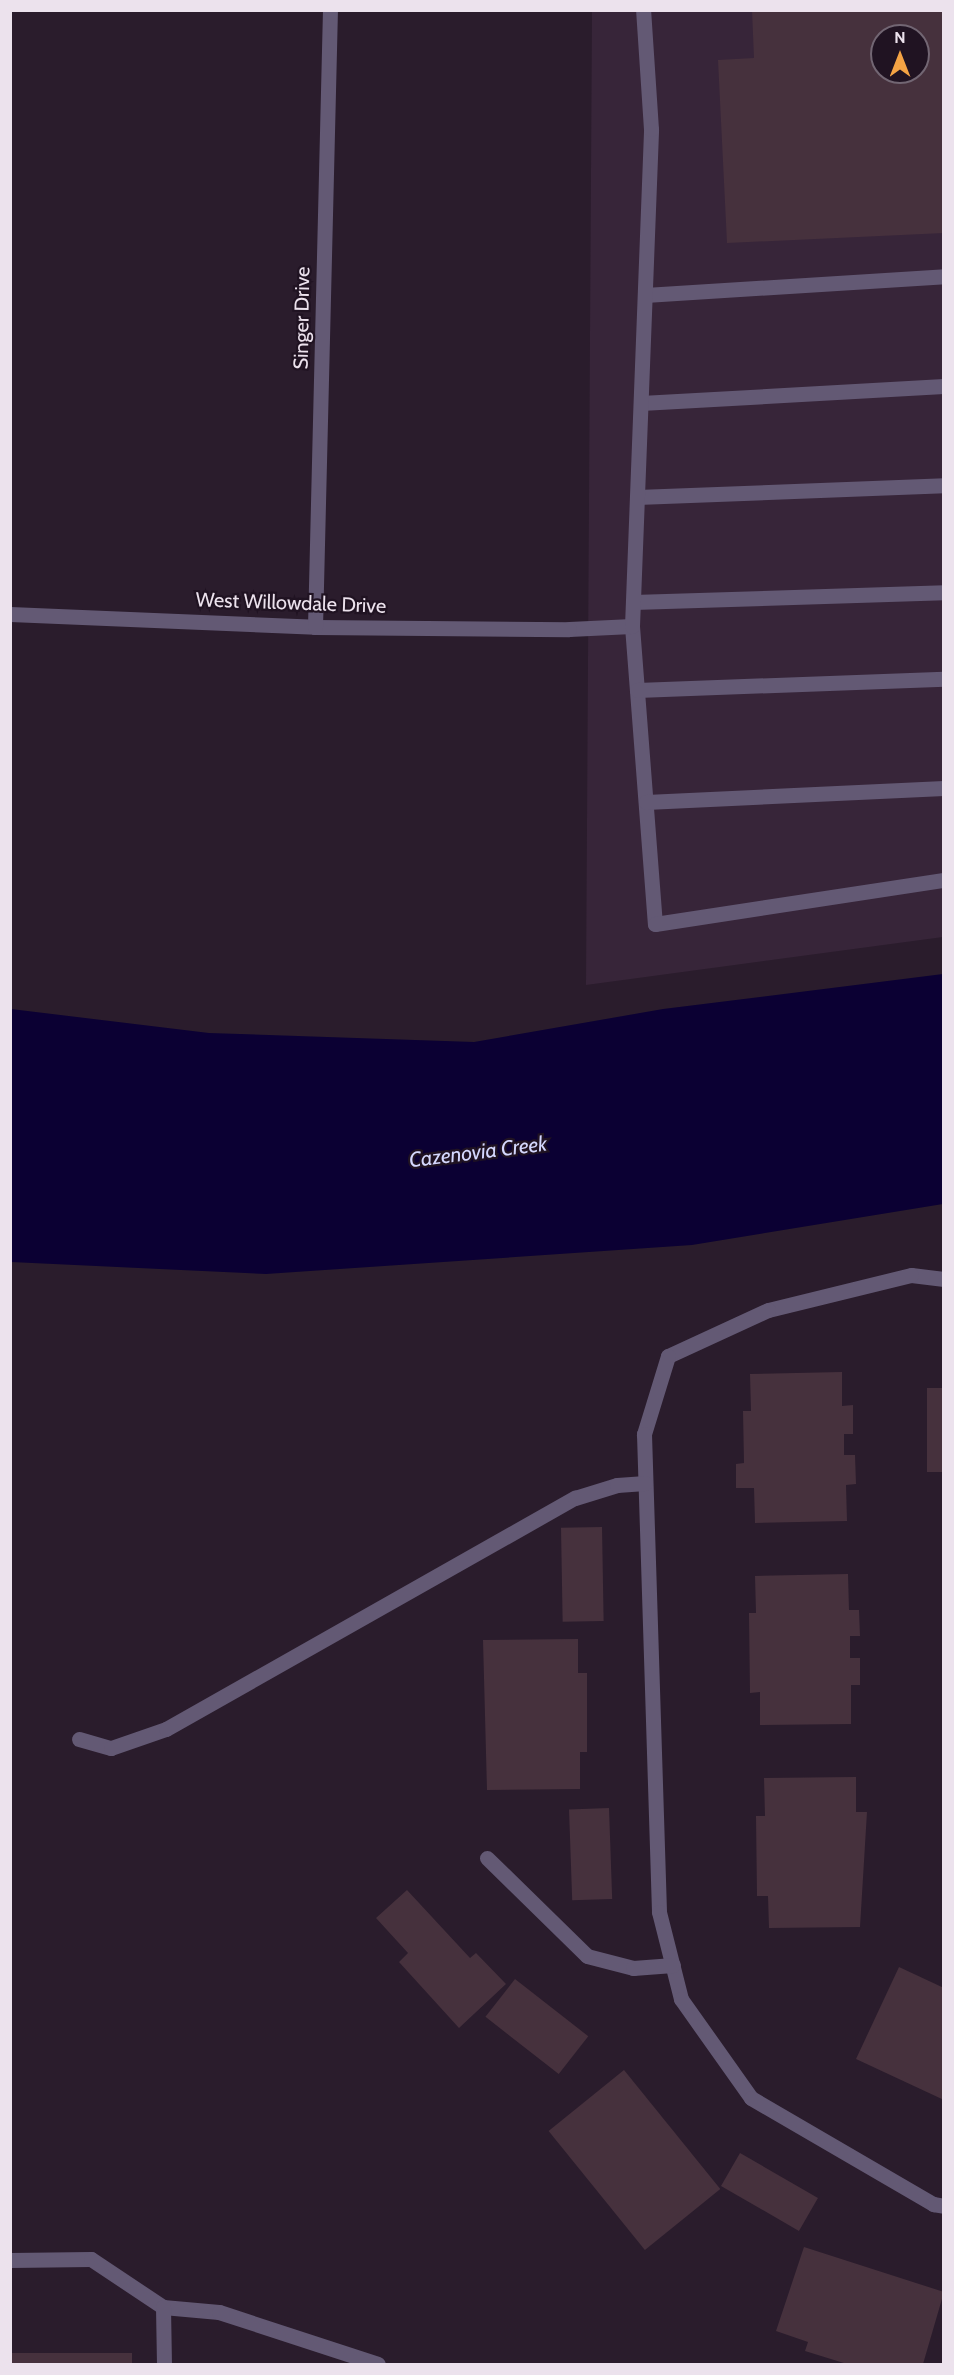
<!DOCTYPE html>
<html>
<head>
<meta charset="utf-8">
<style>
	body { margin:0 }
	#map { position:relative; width:954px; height:2375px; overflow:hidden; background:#2a1c2c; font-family:Cabin,sans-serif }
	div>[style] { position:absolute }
	.built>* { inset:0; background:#372539 }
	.water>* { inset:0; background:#0b0033 }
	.building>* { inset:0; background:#46313d; transform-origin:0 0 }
	.lane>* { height:15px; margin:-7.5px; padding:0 7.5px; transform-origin:7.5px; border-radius:7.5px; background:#635974 }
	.street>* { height:15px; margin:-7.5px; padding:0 7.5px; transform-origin:7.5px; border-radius:7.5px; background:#635974 }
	span { translate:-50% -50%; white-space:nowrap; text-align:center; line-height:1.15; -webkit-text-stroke:4.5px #201322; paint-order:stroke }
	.street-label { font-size:20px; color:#ece2ed }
	.water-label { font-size:21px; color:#d4d7fd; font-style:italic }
	.frame { position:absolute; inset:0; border:12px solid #ece2ed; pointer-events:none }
	.north { position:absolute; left:870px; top:24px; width:60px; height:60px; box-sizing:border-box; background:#201322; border:2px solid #726673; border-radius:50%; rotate:0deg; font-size:16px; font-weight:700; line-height:24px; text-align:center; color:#ece2ed }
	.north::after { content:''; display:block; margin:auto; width:21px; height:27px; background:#f4a344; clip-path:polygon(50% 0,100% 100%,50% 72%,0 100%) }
</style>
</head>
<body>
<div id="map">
	<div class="built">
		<div style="clip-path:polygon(evenodd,592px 11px,943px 11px,943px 937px,586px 985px,592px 11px,882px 36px,918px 36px,918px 72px,882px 72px,882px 36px)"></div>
	</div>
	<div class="water">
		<div style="clip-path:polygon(943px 974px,943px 1204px,692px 1245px,266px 1274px,11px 1262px,11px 1009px,209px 1033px,474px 1042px,663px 1009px)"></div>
	</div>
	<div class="building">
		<div style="clip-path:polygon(evenodd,752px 10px,944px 10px,944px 233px,727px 243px,718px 60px,754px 58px,752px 10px,882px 36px,918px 36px,918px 72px,882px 72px,882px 36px)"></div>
		<div style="clip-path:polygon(842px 1372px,842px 1406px,853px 1405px,853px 1434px,844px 1434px,844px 1455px,855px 1455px,856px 1484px,846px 1485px,847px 1521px,755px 1523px,754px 1488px,736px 1488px,736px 1464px,744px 1463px,743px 1411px,751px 1411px,750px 1374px)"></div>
		<div style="left:927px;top:1388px;width:17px;height:84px"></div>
		<div style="left:602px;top:1527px;width:94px;height:41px;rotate:89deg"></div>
		<div style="clip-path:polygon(848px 1574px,849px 1610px,859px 1610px,860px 1636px,850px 1636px,850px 1658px,860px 1658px,860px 1685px,851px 1685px,851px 1724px,760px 1725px,760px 1692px,750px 1693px,749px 1613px,756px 1613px,755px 1576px)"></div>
		<div style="clip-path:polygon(578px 1639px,578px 1673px,587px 1673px,587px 1752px,580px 1752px,580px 1789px,487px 1790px,483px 1640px)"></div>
		<div style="clip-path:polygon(856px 1777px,856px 1812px,867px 1812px,860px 1927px,769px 1928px,768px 1896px,757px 1896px,756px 1816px,765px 1816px,764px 1778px)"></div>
		<div style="left:609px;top:1808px;width:91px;height:40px;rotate:88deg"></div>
		<div style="clip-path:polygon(407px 1890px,470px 1958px,476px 1953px,506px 1984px,459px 2028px,399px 1962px,408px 1953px,376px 1918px)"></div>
		<div style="clip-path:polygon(899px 1967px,944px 1988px,944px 2100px,856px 2059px)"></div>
		<div style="left:515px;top:1979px;width:93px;height:48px;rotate:38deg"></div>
		<div style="left:624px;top:2070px;width:153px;height:97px;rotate:51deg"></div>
		<div style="left:740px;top:2153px;width:90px;height:38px;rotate:30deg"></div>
		<div style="clip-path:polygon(804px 2247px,944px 2292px,923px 2364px,847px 2364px,805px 2351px,808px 2342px,776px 2331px)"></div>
		<div style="left:10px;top:2353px;width:122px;height:11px"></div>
	</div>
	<div class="lane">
		<div style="left:645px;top:295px;width:300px;rotate:-3.6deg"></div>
		<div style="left:641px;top:403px;width:303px;rotate:-3.2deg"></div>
		<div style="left:637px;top:497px;width:307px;rotate:-2.2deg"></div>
		<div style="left:633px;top:602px;width:311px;rotate:-1.8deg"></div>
		<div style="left:632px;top:626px;width:299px;rotate:85.6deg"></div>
		<div style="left:655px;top:924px;width:292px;rotate:-8.7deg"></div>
		<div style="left:569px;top:629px;width:63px;rotate:-2.7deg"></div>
		<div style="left:632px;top:626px;width:497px;rotate:-87.8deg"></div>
		<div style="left:651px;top:129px;width:119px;rotate:-93.8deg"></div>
		<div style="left:637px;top:690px;width:307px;rotate:-2.1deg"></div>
		<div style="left:646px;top:802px;width:298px;rotate:-2.7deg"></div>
		<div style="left:944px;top:1279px;width:33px;rotate:-173deg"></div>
		<div style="left:911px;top:1275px;width:147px;rotate:166.2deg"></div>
		<div style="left:768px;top:1310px;width:110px;rotate:155.3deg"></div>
		<div style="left:668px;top:1356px;width:82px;rotate:107.1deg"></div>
		<div style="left:644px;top:1434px;width:478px;rotate:88.2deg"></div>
		<div style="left:659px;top:1912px;width:90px;rotate:75.8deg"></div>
		<div style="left:681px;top:1999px;width:121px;rotate:54.7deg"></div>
		<div style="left:751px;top:2098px;width:211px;rotate:30.2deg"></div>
		<div style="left:933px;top:2204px;width:11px;rotate:10deg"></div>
		<div style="left:79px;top:1739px;width:33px;rotate:16deg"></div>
		<div style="left:111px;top:1748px;width:58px;rotate:-19.1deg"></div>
		<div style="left:166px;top:1729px;width:470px;rotate:-29.5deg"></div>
		<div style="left:575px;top:1498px;width:44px;rotate:-17.2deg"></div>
		<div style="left:617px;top:1485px;width:28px;rotate:-4deg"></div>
		<div style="left:487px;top:1858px;width:140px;rotate:44.4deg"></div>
		<div style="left:587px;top:1956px;width:48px;rotate:14.6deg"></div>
		<div style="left:633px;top:1968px;width:40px;rotate:-4.3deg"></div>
		<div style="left:10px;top:2260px;width:81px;rotate:-0.7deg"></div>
		<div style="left:91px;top:2259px;width:87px;rotate:33.7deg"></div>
		<div style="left:163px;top:2307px;width:56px;rotate:5.1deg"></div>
		<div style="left:219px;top:2312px;width:167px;rotate:18.1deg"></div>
		<div style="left:163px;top:2307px;width:57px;rotate:89deg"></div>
	</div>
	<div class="street">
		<div style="left:10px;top:614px;width:305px;rotate:2.4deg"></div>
		<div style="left:315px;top:627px;width:254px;rotate:0.5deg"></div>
		<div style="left:315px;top:627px;width:617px;rotate:-88.61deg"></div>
	</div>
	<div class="street-label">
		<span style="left:302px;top:318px;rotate:-89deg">Singer Drive</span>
		<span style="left:291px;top:603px;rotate:2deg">West Willowdale Drive</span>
	</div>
	<div class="water-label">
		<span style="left:478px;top:1152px;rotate:-7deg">Cazenovia Creek</span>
	</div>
	<div class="frame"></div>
	<div class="north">N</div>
</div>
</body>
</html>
